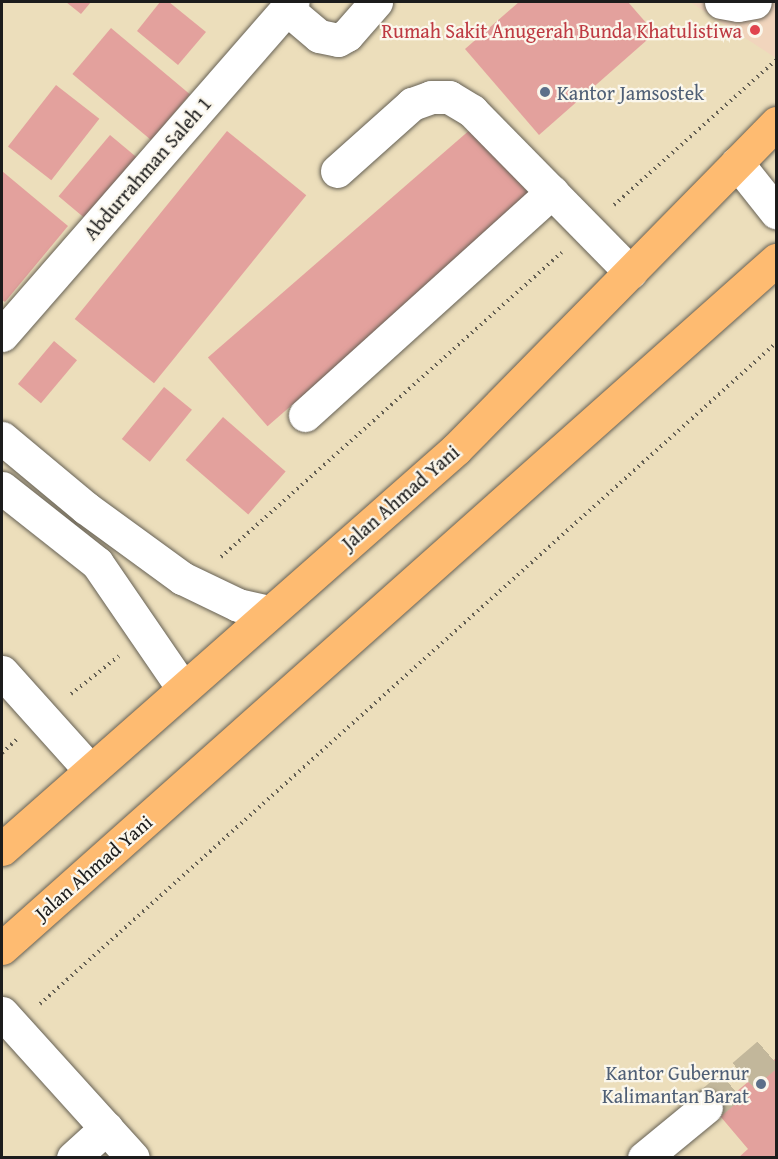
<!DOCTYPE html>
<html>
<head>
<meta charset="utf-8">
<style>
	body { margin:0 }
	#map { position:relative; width:778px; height:1159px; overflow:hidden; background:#ecdebb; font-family:"Gentium Book Plus",serif }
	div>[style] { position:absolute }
	.built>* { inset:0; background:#f1d5bd }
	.building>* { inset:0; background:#e3a19d; transform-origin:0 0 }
	.minor-tunnel>* { height:33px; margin-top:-16.5px; transform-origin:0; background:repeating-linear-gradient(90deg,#c2b79b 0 33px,transparent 0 49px) }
	.path>* { height:4px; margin-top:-2px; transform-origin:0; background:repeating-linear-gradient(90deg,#656054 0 1.5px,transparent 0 6px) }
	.roads { filter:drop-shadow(0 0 2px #656054) drop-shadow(0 0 2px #656054) }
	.minor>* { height:33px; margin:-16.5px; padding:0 16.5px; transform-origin:16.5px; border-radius:16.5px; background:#fff }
	.highway>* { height:33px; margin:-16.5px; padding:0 16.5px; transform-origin:16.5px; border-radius:16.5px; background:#febb71 }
	.dots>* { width:16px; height:16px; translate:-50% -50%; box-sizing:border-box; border:3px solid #fbf7ec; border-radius:50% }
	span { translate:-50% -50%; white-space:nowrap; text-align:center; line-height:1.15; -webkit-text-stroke:4.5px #fbf7ec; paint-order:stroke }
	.health-label { font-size:20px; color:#be3a42 }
	.right { translate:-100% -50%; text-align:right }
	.service-label { font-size:20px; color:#4e5e75 }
	.left { translate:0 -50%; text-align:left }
	.street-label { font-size:20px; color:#1c1c1c }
	.frame { position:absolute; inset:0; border:3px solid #1c1c1c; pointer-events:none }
</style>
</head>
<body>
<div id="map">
	<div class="built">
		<div style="clip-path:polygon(690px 2px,776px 2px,776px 58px)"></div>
	</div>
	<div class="building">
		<div style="clip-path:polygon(66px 2px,91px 2px,81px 14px)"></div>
		<div style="clip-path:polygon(160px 2px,169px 2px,206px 32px,178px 65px,137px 31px)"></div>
		<div style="clip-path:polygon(519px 2px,628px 2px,655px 33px,539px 135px,465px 49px)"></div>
		<div style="left:111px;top:28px;width:103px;height:60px;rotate:40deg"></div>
		<div style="left:56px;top:85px;width:55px;height:78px;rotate:38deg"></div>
		<div style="left:472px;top:128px;width:91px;height:350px;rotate:49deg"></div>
		<div style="left:227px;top:131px;width:102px;height:242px;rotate:39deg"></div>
		<div style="left:110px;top:135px;width:39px;height:80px;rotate:40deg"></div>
		<div style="clip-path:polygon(2px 171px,68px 226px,5px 302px,2px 300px)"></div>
		<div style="left:54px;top:341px;width:30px;height:56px;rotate:40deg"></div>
		<div style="left:164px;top:387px;width:36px;height:67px;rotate:39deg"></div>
		<div style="left:223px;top:417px;width:83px;height:57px;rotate:41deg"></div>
		<div style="clip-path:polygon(776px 1058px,776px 1158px,738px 1158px,748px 1149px,715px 1110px)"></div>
	</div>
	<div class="minor-tunnel">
		<div style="left:706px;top:1107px;width:92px;rotate:-40.6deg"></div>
	</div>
	<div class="path">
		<div style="left:614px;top:205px;width:217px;rotate:-41.8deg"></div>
		<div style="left:221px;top:557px;width:457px;rotate:-41.8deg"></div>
		<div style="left:71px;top:694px;width:61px;rotate:-38.4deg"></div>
		<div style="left:2px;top:753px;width:21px;rotate:-43deg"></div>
		<div style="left:40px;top:1004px;width:989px;rotate:-41.93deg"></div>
	</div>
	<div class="roads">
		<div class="minor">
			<div style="left:721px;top:2px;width:17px;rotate:10deg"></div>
			<div style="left:738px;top:5px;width:17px;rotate:-10deg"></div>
			<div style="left:287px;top:9px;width:42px;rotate:40.2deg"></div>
			<div style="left:319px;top:36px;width:19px;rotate:12deg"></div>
			<div style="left:338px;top:40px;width:10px;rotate:-29deg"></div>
			<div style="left:347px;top:35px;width:44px;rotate:-48.7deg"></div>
			<div style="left:737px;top:163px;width:63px;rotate:51.5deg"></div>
			<div style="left:337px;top:171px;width:101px;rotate:-41.8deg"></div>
			<div style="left:412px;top:104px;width:20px;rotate:-20deg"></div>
			<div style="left:431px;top:97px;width:18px"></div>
			<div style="left:449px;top:97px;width:27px;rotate:31deg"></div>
			<div style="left:472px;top:111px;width:226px;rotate:45.5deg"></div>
			<div style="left:2px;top:335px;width:442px;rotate:-48.9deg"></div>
			<div style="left:305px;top:415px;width:333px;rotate:-42.1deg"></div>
			<div style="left:2px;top:438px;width:109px;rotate:39.8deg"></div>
			<div style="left:86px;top:508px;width:119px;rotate:36.1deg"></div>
			<div style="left:182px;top:578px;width:62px;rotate:25.7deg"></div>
			<div style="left:238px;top:605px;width:32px;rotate:13deg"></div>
			<div style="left:2px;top:488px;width:121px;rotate:38.3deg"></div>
			<div style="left:97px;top:563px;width:150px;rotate:55.6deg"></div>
			<div style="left:2px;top:672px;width:132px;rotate:48.1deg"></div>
			<div style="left:2px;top:1013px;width:195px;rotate:47.9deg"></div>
			<div style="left:73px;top:1158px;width:45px;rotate:-42.3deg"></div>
			<div style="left:644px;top:1158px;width:80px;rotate:-39.4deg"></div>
		</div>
		<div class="highway">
			<div style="left:2px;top:849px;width:605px;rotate:-41.38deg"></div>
			<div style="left:456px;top:449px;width:457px;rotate:-45.5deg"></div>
			<div style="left:2px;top:948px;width:1036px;rotate:-41.63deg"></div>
		</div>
	</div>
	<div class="dots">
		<div style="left:755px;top:30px;background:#e0444e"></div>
		<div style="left:545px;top:92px;background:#5c6f8a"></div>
		<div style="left:761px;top:1084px;background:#5c6f8a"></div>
	</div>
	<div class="health-label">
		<span class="right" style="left:742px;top:30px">Rumah Sakit Anugerah Bunda Khatulistiwa</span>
	</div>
	<div class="service-label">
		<span class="left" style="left:557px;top:92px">Kantor Jamsostek</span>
		<span class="right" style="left:749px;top:1084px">Kantor Gubernur<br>Kalimantan Barat</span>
	</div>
	<div class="street-label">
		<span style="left:147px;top:168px;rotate:-49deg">Abdurrahman Saleh 1</span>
		<span style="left:400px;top:497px;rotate:-41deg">Jalan Ahmad Yani</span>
		<span style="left:93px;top:867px;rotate:-41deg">Jalan Ahmad Yani</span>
	</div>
	<div class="frame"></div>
</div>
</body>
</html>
